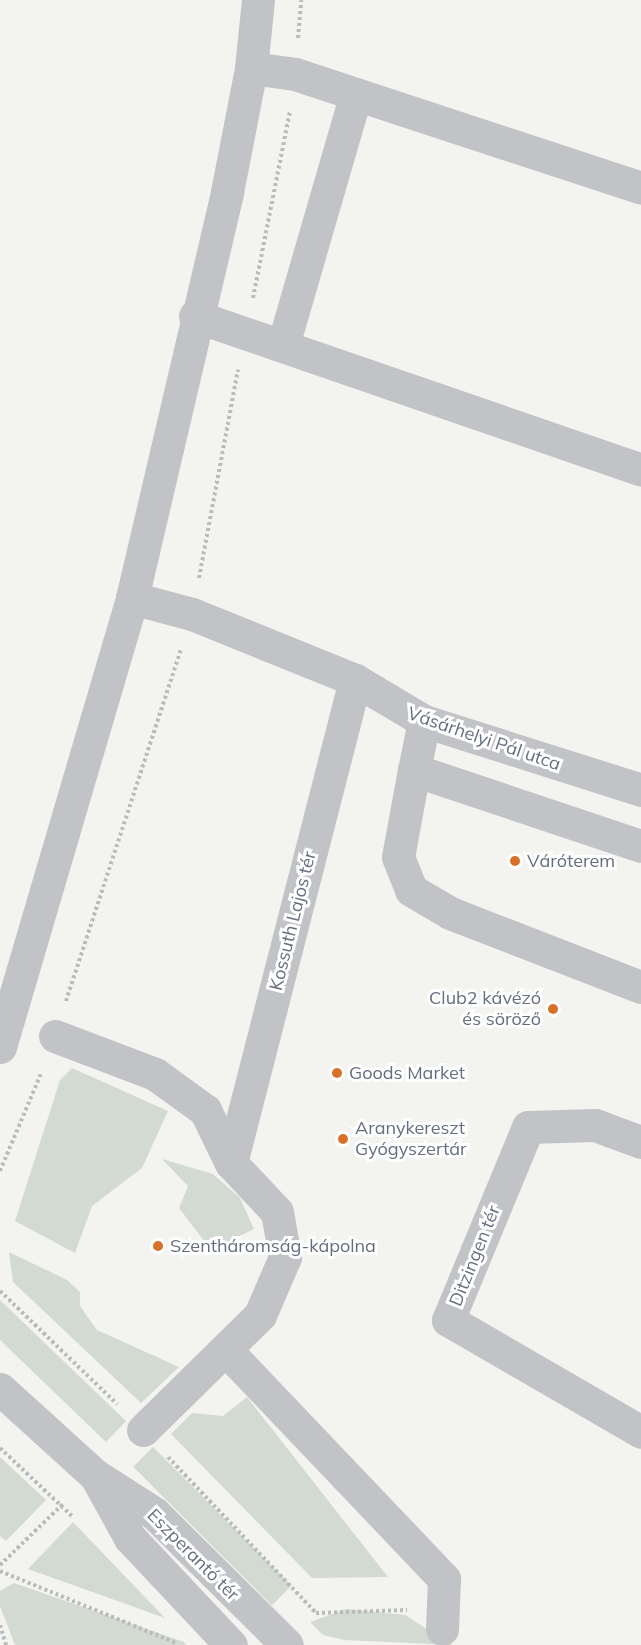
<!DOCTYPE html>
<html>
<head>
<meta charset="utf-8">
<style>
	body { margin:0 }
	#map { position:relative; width:641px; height:1645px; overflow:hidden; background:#f3f4ef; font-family:Mulish,sans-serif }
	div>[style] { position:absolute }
	.green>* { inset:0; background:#d3dad1; transform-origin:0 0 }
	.path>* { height:4px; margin-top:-2px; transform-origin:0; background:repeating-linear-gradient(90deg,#babbbe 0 3px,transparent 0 6px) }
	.minor>* { height:33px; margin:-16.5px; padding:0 16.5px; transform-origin:16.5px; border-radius:16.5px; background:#c1c3c7 }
	.dots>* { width:16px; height:16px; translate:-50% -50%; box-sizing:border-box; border:3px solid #fff; border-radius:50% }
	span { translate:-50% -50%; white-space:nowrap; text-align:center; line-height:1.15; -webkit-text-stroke:6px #fff; paint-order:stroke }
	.street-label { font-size:18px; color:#646e7f }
	.poi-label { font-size:18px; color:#646e7f }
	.left { translate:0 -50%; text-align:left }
	.right { translate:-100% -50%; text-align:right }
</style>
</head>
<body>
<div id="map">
	<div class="green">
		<div style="clip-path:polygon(72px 1068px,168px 1111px,142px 1168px,92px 1206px,75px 1253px,15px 1221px,60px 1080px)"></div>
		<div style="clip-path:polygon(162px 1159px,213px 1174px,240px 1198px,254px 1229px,211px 1250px,179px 1208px,188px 1186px)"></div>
		<div style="clip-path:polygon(9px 1252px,67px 1280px,80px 1292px,80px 1306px,97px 1330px,179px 1367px,141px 1403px,13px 1282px)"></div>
		<div style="clip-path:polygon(0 1300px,126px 1421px,106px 1442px,0 1340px)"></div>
		<div style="clip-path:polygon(247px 1397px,388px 1577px,312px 1578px,171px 1434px,192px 1413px,223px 1416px)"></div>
		<div style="left:153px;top:1447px;width:196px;height:28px;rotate:45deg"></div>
		<div style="clip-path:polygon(0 1457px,46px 1500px,6px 1541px,0 1536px)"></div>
		<div style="clip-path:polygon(73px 1522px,165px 1618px,28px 1569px)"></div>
		<div style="clip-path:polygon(14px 1583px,184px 1642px,186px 1645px,15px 1645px,0 1606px,0 1591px)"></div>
		<div style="clip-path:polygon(346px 1609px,405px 1615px,452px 1645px,344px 1640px,323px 1635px,310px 1622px)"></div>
	</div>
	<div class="path">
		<div style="left:298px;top:38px;width:38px;rotate:-85deg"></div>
		<div style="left:253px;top:298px;width:191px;rotate:-78.8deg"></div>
		<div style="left:199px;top:578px;width:212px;rotate:-79.4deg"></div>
		<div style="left:66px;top:1001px;width:370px;rotate:-71.9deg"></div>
		<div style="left:0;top:1171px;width:108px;rotate:-67.2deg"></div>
		<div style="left:0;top:1291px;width:163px;rotate:44deg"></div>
		<div style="left:0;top:1448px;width:99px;rotate:43.4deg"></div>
		<div style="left:168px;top:1457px;width:215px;rotate:46.5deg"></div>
		<div style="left:0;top:1565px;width:89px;rotate:-44.1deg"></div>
		<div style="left:0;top:1571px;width:190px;rotate:22.2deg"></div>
		<div style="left:316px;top:1613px;width:91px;rotate:-1.9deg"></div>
		<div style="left:0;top:1625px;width:21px;rotate:73deg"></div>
	</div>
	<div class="minor">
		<div style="left:251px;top:68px;width:44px;rotate:7.8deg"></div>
		<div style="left:295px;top:74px;width:364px;rotate:18.2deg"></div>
		<div style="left:195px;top:316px;width:472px;rotate:19deg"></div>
		<div style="left:283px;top:345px;width:261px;rotate:-73.8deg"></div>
		<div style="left:132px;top:598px;width:62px;rotate:14.9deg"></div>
		<div style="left:192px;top:614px;width:176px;rotate:22deg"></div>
		<div style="left:355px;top:680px;width:80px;rotate:30.7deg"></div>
		<div style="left:424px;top:721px;width:228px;rotate:17.6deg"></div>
		<div style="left:424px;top:721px;width:50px;rotate:101.5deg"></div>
		<div style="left:414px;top:770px;width:239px;rotate:18.5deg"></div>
		<div style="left:414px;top:770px;width:88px;rotate:100.4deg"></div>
		<div style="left:398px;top:857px;width:35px;rotate:68deg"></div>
		<div style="left:411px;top:890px;width:45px;rotate:30.5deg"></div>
		<div style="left:450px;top:913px;width:205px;rotate:21.2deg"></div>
		<div style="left:55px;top:1036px;width:107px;rotate:20.8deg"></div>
		<div style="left:155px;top:1074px;width:62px;rotate:35.8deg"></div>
		<div style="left:205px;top:1110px;width:59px;rotate:63.9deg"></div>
		<div style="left:231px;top:1163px;width:67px;rotate:46.8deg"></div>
		<div style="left:277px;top:1212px;width:46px;rotate:79.9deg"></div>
		<div style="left:285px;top:1257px;width:63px;rotate:113.3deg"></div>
		<div style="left:260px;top:1315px;width:164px;rotate:135.5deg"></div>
		<div style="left:0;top:1047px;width:468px;rotate:-73.6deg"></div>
		<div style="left:132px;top:598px;width:417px;rotate:-76.8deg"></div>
		<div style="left:227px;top:192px;width:126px;rotate:-79deg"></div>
		<div style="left:251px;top:68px;width:68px;rotate:-84.1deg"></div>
		<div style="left:641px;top:1142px;width:49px;rotate:-159.7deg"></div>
		<div style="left:595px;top:1125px;width:67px;rotate:178.3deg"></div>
		<div style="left:528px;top:1127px;width:209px;rotate:112.5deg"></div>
		<div style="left:448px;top:1320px;width:223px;rotate:30.1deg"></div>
		<div style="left:231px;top:1163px;width:499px;rotate:-75.6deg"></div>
		<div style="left:227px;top:1351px;width:315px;rotate:46.4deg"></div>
		<div style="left:444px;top:1579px;width:50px;rotate:92.3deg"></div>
		<div style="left:0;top:1389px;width:128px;rotate:42.2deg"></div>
		<div style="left:95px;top:1475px;width:70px;rotate:32.8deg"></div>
		<div style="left:154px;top:1513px;width:187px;rotate:44.8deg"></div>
		<div style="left:98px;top:1480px;width:66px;rotate:61.1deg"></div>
		<div style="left:130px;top:1538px;width:147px;rotate:46.7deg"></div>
	</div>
	<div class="dots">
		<div style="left:515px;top:861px;background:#d9702a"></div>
		<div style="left:553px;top:1009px;background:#d9702a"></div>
		<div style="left:337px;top:1073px;background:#d9702a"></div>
		<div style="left:343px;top:1139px;background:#d9702a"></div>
		<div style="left:158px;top:1246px;background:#d9702a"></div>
	</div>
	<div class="street-label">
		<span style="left:484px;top:739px;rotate:19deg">Vásárhelyi Pál utca</span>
		<span style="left:293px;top:921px;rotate:-76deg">Kossuth Lajos tér</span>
		<span style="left:475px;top:1256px;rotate:-68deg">Ditzingen tér</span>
		<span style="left:193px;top:1555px;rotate:45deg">Eszperantó tér</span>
	</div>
	<div class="poi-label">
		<span class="left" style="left:527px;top:861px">Váróterem</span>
		<span class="right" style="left:541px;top:1009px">Club2 kávézó<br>és söröző</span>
		<span class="left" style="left:349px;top:1073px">Goods Market</span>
		<span class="left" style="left:355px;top:1139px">Aranykereszt<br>Gyógyszertár</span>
		<span class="left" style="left:170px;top:1246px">Szentháromság-kápolna</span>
	</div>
</div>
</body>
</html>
